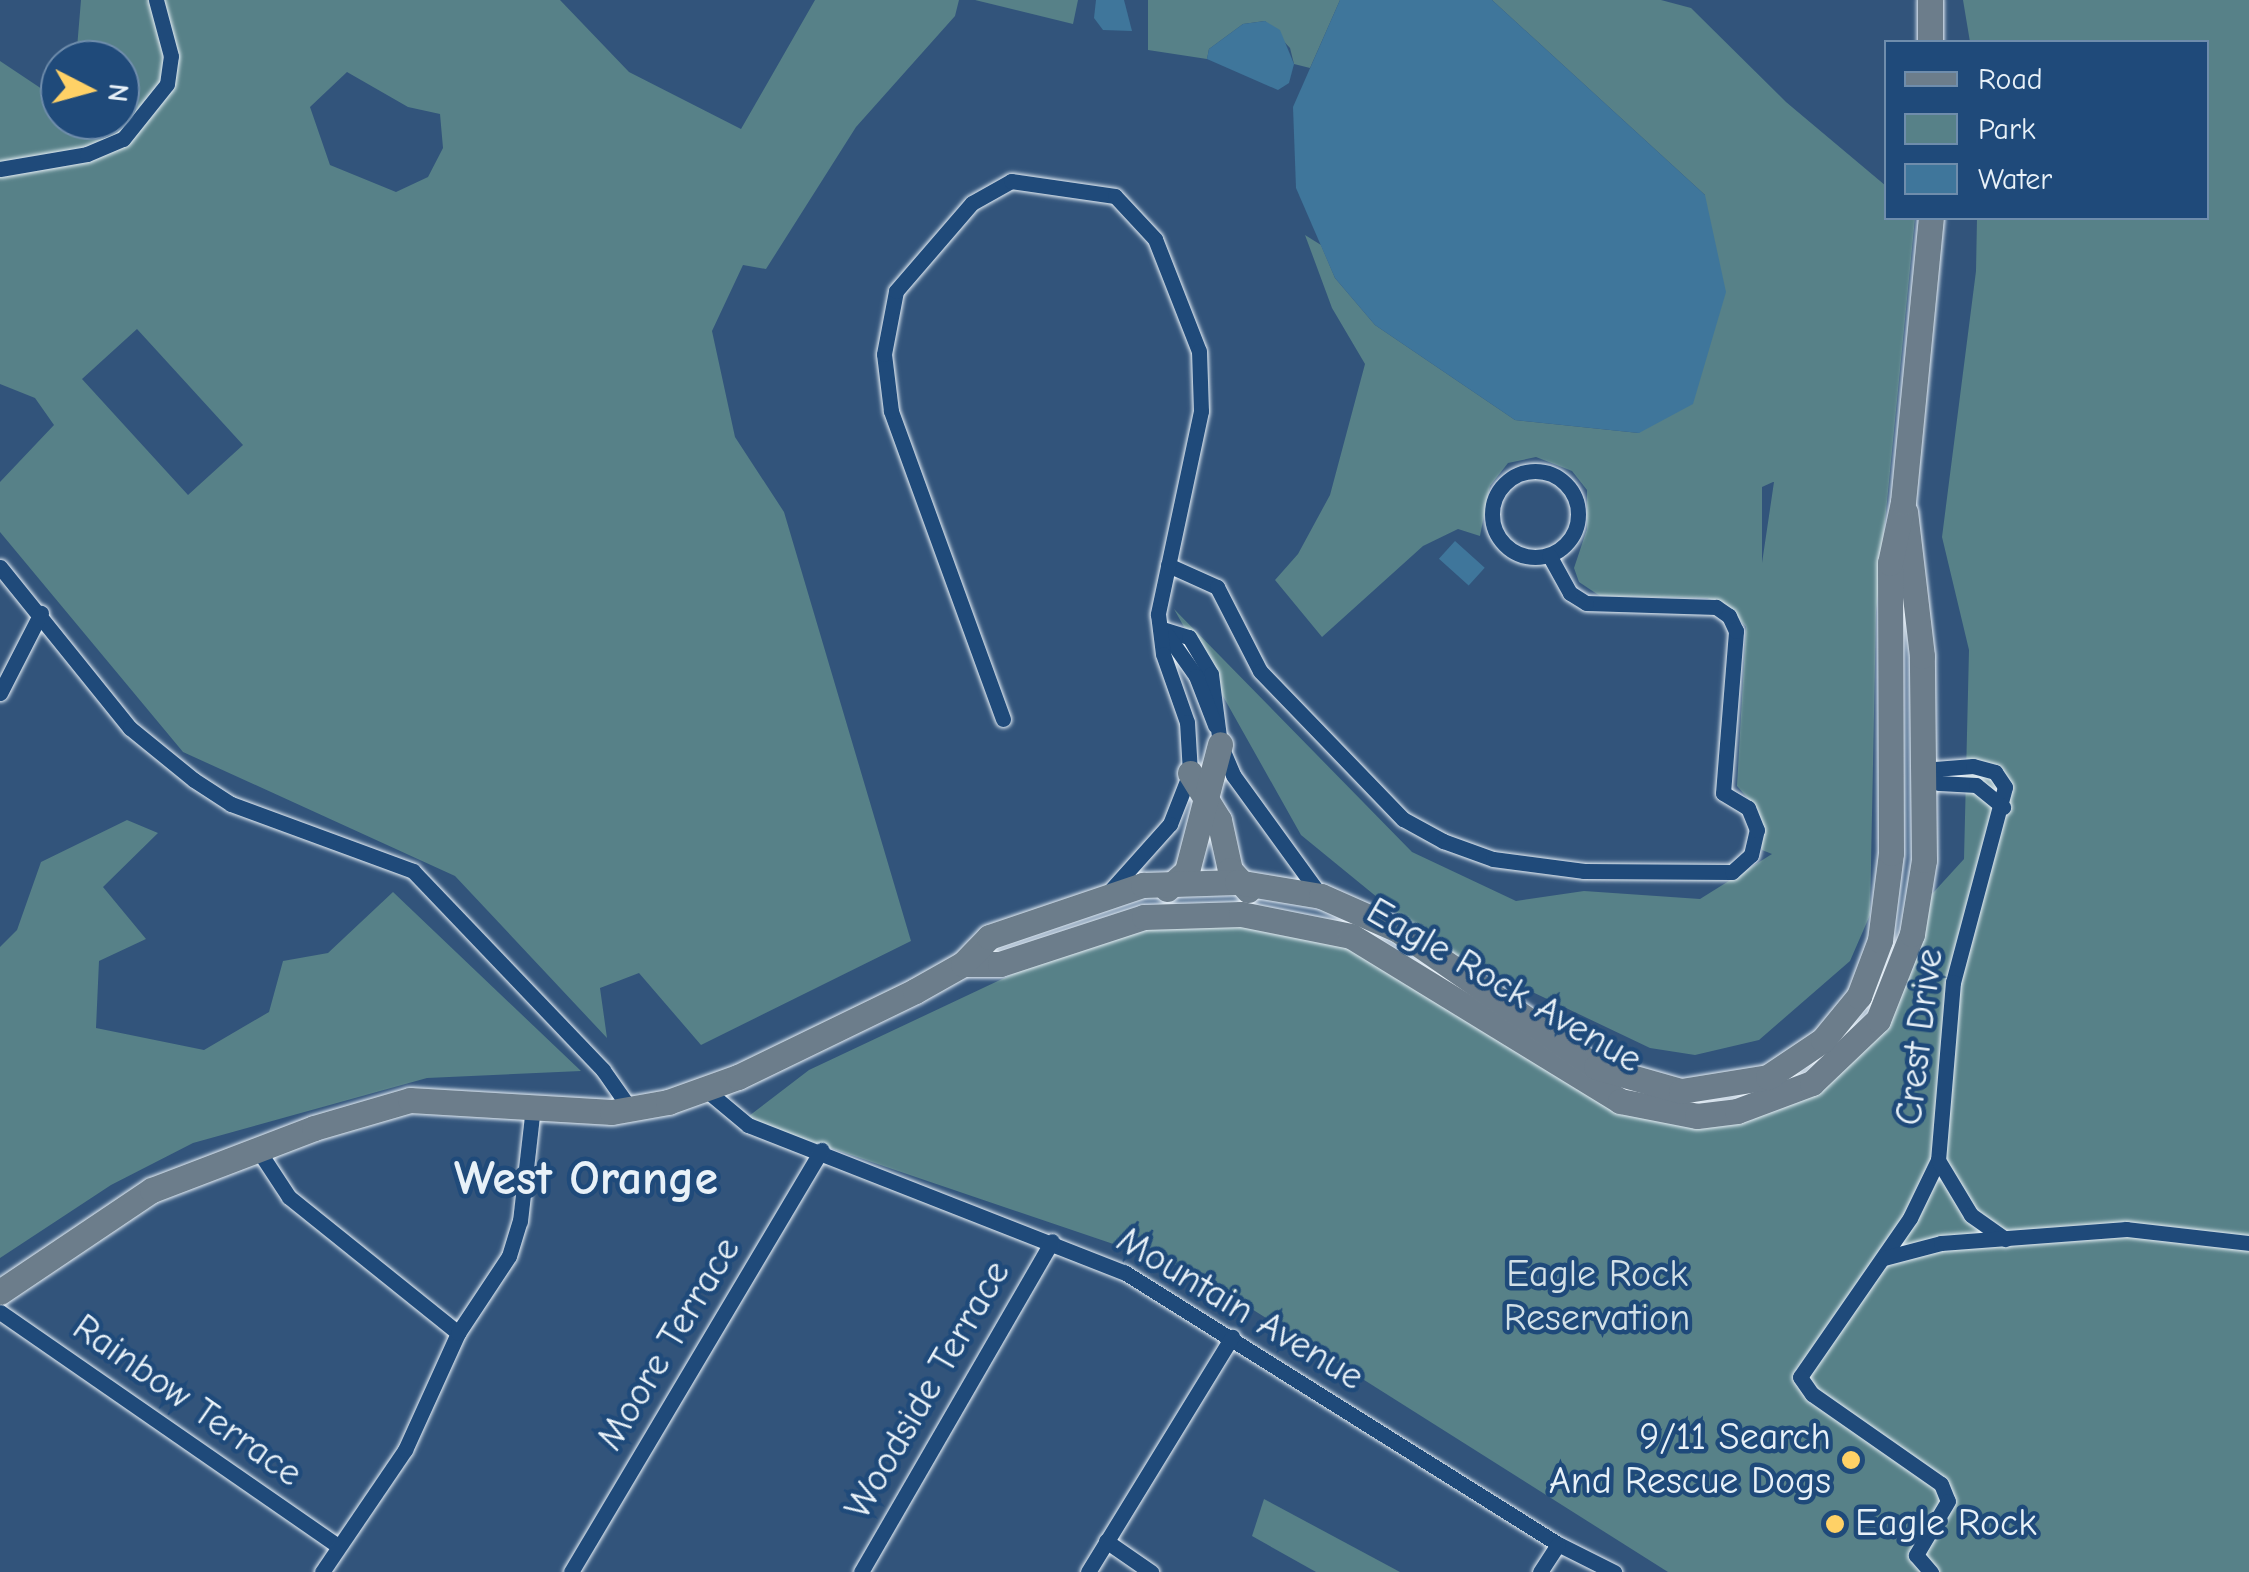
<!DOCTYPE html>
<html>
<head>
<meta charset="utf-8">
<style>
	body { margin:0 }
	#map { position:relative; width:2249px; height:1572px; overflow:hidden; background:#32547b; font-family:"Comic Neue",sans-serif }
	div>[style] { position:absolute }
	.green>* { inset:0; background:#578188 }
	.water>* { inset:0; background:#3f769b; transform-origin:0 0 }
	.roads { filter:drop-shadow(0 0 2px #e8f1f8) drop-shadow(0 0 2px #e8f1f8) }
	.street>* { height:15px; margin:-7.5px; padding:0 7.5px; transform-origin:7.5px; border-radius:7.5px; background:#1f4a7a }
	.street>.ring { margin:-7.5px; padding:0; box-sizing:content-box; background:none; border:15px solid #1f4a7a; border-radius:50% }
	.primary>* { height:25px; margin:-12.5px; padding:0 12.5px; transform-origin:12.5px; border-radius:12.5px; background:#6c7d8b }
	.dots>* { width:28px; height:28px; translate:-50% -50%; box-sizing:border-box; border:5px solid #1f4a7a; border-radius:50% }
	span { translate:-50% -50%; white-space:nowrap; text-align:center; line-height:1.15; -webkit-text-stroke:9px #1f4a7a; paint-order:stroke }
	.street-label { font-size:38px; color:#e8f1f8 }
	.park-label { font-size:38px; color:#d2e0e7 }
	.poi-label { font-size:38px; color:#e8f1f8 }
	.right { translate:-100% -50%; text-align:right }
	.left { translate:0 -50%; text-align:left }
	.district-label { font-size:48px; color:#e8f1f8; font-weight:700 }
	.legend { position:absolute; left:1884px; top:40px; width:325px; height:180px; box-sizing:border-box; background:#1f4a7a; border:2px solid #6f8dac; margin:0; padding:12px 18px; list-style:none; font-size:30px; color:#e8f1f8 }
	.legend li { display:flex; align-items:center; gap:20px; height:50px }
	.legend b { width:50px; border:2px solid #6f8dac }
	.north { position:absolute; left:40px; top:40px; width:100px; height:100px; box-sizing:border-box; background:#1f4a7a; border:2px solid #6f8dac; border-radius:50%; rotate:96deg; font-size:28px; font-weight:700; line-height:40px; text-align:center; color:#e8f1f8 }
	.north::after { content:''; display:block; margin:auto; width:35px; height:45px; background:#ffd166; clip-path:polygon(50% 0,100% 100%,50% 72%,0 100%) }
</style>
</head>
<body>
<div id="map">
	<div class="green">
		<div style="clip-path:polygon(evenodd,81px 0,560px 0,629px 72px,741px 129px,815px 0,959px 0,955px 16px,856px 127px,766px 269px,743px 265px,712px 331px,735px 437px,784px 512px,911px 941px,701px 1045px,639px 973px,600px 988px,607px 1038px,455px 876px,183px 752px,0 532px,0 482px,54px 425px,35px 398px,0 384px,0 61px,60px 101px,60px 120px,120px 120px,120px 60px,76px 60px,81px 0,347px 72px,408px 107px,440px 114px,443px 148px,428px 177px,396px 192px,330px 165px,310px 107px,347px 72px,81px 0,137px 329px,243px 445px,188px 495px,82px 379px,137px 329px)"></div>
		<div style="clip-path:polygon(975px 0,1078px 0,1073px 24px)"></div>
		<div style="clip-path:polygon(1148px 0,1340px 0,1310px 68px,1294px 64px,1290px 48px,1265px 21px,1243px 24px,1209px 49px,1207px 59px,1148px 50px)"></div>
		<div style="clip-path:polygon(evenodd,1492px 0,1661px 0,1691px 8px,1786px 102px,1886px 186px,1886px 218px,1915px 218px,1876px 613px,1870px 915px,1850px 961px,1759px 1040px,1695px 1055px,1650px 1048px,1438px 947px,1301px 835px,1174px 609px,1412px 852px,1516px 901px,1584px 891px,1700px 899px,1772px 854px,1762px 850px,1758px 810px,1737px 786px,1746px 627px,1730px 608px,1707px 598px,1600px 596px,1579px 582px,1574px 568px,1587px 529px,1587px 490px,1572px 471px,1536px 457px,1508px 463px,1490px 486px,1480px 536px,1458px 529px,1423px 546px,1322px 637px,1275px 580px,1298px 554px,1330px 495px,1365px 364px,1332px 308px,1305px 235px,1321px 245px,1335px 278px,1375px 325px,1515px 420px,1639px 433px,1705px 195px,1492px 0,1773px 482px,1774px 482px,1762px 563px,1762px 487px,1773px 482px)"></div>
		<div style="clip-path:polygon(1963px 0,2249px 0,2249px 1572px,1668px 1572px,1190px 1270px,745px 1119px,809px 1070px,1104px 931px,1250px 925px,1352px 949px,1666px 1112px,1752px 1120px,1833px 1070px,1895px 980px,1932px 894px,1964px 859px,1969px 650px,1942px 537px,1976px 271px,1977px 218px,2206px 218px,2206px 42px,1970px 42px)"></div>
		<div style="clip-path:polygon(127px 820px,158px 833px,103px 887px,146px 939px,99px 961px,96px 1028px,204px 1050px,269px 1012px,283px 961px,328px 953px,393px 892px,581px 1071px,427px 1078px,193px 1143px,111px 1185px,0 1258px,0 947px,17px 930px,41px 862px)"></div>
		<div style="clip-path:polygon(1264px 1499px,1400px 1572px,1316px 1572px,1252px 1536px)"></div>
	</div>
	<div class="water">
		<div style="clip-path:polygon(1096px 0,1124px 0,1132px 31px,1103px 30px,1094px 18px)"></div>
		<div style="clip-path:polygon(1340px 0,1492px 0,1705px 195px,1726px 292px,1693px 404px,1639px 433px,1515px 420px,1375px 325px,1335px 278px,1296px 188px,1293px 107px)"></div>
		<div style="clip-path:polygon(1265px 21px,1280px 30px,1294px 64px,1289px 83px,1278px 90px,1207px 59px,1209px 49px,1243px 24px)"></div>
		<div style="left:1455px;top:541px;width:40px;height:24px;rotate:42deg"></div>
	</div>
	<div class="roads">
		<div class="street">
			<div style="left:0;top:169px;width:88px;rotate:-9.8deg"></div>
			<div style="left:87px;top:154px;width:39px;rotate:-23deg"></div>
			<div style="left:123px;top:139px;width:70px;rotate:-51.3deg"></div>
			<div style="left:167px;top:84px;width:28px;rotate:-82deg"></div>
			<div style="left:171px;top:56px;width:58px;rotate:-105deg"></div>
			<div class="ring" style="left:1492px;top:471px;width:71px;height:71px"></div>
			<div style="left:1168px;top:565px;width:54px;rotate:24.2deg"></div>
			<div style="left:1217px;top:587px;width:94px;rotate:62.9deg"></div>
			<div style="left:1260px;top:671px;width:206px;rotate:46deg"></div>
			<div style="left:1403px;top:819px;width:46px;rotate:28.8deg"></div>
			<div style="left:1443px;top:841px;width:53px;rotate:19.8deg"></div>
			<div style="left:1493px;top:859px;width:92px;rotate:7.5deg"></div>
			<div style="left:1584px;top:871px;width:148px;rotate:0.4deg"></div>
			<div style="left:1732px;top:872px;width:25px;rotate:-42deg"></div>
			<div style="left:1751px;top:855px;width:26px;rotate:-77deg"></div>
			<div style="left:1757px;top:830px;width:24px;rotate:-112deg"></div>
			<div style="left:1748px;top:808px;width:29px;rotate:-149deg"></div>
			<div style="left:1723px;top:793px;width:163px;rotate:-85.4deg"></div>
			<div style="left:1736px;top:631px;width:17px;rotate:-115deg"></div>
			<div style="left:1729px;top:616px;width:16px;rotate:-145deg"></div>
			<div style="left:1716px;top:607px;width:130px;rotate:-178.2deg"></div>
			<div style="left:1586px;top:603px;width:19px;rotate:-148deg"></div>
			<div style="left:1570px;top:593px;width:43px;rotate:-118.9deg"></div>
			<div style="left:0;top:567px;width:207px;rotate:51.1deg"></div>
			<div style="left:130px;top:728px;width:82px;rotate:39.1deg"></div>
			<div style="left:194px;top:780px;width:44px;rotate:33deg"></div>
			<div style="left:231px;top:804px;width:194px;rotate:20.2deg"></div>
			<div style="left:413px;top:871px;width:275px;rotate:46.3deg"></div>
			<div style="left:603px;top:1070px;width:49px;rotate:55deg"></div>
			<div style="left:1162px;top:629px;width:28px;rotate:17deg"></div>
			<div style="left:1189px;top:637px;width:43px;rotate:59.3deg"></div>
			<div style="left:1211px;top:674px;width:71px;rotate:82.7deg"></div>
			<div style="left:1220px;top:744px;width:34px;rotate:67deg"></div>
			<div style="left:1233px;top:775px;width:150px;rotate:54deg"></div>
			<div style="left:1165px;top:632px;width:54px;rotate:54.8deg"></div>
			<div style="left:1196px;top:676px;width:53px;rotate:68.8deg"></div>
			<div style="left:0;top:693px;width:90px;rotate:-62.9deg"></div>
			<div style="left:1003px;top:719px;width:328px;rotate:-110deg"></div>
			<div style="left:891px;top:411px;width:57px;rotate:-97deg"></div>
			<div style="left:884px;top:354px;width:64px;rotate:-79.2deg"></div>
			<div style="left:896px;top:291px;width:116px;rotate:-49.2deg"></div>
			<div style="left:972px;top:203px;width:45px;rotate:-29.4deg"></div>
			<div style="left:1011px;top:181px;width:105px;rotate:8.2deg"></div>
			<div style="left:1115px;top:196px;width:59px;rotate:47.1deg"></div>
			<div style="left:1155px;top:239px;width:120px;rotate:68.6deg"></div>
			<div style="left:1199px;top:351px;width:60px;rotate:88.1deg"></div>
			<div style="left:1201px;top:411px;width:208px;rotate:102deg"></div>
			<div style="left:1158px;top:614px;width:40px;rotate:82.9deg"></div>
			<div style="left:1163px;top:654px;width:72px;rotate:70.6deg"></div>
			<div style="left:1187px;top:722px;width:51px;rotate:86.6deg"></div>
			<div style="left:1190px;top:773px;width:55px;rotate:111.4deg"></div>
			<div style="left:1170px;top:824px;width:89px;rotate:131.8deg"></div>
			<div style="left:1922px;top:770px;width:51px;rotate:-4.5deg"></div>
			<div style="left:1973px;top:766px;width:23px;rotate:15deg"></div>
			<div style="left:1995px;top:772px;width:18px;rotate:56deg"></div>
			<div style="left:2005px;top:787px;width:202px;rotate:104.9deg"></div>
			<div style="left:1953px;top:982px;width:179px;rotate:94.8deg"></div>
			<div style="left:1938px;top:1160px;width:64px;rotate:115.8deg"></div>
			<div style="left:1910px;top:1218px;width:193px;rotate:124.7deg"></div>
			<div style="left:1800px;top:1377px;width:21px;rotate:55deg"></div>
			<div style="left:1812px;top:1394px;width:157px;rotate:34.9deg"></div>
			<div style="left:1941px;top:1484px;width:18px;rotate:68deg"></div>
			<div style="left:1948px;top:1501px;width:63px;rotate:120.7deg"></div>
			<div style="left:1916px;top:1555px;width:23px;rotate:49deg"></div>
			<div style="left:1922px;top:770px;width:21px;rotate:37deg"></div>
			<div style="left:1939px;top:783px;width:37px;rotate:3deg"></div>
			<div style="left:1976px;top:785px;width:35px;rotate:39deg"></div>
			<div style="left:706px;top:1090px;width:55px;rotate:39.8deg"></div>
			<div style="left:748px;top:1125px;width:404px;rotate:21.4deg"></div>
			<div style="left:1124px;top:1272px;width:512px;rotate:32.08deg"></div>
			<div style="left:1558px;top:1544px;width:63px;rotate:26.6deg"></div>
			<div style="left:258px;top:1150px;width:56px;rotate:56.6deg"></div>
			<div style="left:289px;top:1197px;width:217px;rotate:38.8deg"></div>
			<div style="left:1938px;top:1160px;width:64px;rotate:59deg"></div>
			<div style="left:1971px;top:1215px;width:42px;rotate:35.2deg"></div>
			<div style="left:1884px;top:1258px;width:59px;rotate:-14.7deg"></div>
			<div style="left:1941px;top:1243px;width:186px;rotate:-4.3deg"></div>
			<div style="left:2126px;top:1229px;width:124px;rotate:6.5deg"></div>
			<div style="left:0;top:1312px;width:410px;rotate:34.7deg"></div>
			<div style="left:1106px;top:1541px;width:55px;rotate:34.6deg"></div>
			<div style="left:322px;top:1572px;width:148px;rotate:-55.8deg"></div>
			<div style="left:405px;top:1450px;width:128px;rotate:-65.6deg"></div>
			<div style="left:458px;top:1333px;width:92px;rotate:-56.5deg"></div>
			<div style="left:509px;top:1256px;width:37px;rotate:-73deg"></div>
			<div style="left:520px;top:1221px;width:115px;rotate:-83.5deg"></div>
			<div style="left:571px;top:1572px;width:491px;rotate:-59.3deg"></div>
			<div style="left:861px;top:1572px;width:382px;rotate:-60deg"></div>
			<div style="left:1088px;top:1572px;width:276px;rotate:-58.5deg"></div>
			<div style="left:1540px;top:1572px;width:33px;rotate:-57deg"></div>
		</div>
		<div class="primary">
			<div style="left:1930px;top:42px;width:42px;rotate:-90deg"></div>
			<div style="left:1190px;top:773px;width:55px;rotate:58.3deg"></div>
			<div style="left:1219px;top:820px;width:51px;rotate:77.6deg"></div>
			<div style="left:1230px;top:870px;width:27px;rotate:48deg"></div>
			<div style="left:1167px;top:889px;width:27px;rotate:-42deg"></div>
			<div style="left:1187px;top:871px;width:131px;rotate:-75.4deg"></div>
			<div style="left:963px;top:964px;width:37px"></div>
			<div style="left:1000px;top:964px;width:151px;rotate:-18.1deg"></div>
			<div style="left:1144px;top:917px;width:97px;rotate:-1.8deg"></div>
			<div style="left:1241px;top:914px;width:112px;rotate:11.3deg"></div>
			<div style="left:1351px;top:936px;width:316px;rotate:31.5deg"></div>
			<div style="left:1620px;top:1101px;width:78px;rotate:11deg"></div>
			<div style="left:1697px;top:1116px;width:40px;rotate:-7.1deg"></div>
			<div style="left:1737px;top:1111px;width:80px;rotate:-20.5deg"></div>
			<div style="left:1812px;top:1083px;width:91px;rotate:-43.7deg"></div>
			<div style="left:1878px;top:1020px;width:92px;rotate:-68.4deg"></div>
			<div style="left:1912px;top:934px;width:75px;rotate:-80.8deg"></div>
			<div style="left:1924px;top:860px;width:204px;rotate:-90.6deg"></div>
			<div style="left:1922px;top:656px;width:145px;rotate:-96.7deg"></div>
			<div style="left:0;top:1292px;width:183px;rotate:-33.9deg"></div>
			<div style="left:152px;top:1190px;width:173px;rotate:-20.9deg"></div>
			<div style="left:314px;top:1128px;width:100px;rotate:-16.3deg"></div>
			<div style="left:410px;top:1100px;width:202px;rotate:3.4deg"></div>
			<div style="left:612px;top:1112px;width:57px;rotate:-10.1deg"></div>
			<div style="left:668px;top:1102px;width:74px;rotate:-19.7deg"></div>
			<div style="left:738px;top:1077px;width:197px;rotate:-25.9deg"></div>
			<div style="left:915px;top:991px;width:55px;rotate:-29.4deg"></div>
			<div style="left:963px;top:964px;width:37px;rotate:-46deg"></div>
			<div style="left:989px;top:937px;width:163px;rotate:-18.7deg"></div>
			<div style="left:1143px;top:885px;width:94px;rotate:-1.8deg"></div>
			<div style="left:1237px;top:882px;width:85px;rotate:9.5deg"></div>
			<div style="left:1321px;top:896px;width:84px;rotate:23.8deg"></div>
			<div style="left:1398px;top:930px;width:241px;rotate:34.7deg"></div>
			<div style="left:1596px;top:1067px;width:88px;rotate:15.8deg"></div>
			<div style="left:1681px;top:1091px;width:88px;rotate:-9.1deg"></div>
			<div style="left:1768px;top:1077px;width:66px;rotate:-33.9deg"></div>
			<div style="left:1823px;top:1040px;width:57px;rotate:-50.7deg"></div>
			<div style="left:1859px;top:996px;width:60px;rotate:-69.4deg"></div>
			<div style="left:1880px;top:940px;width:88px;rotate:-82.8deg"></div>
			<div style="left:1891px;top:853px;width:290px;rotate:-90.2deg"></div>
			<div style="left:1890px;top:563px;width:62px;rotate:-78deg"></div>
			<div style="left:1903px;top:502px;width:285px;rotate:-84.4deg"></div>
		</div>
	</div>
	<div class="dots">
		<div style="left:1851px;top:1460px;background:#ffd166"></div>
		<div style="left:1835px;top:1524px;background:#ffd166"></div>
	</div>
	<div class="street-label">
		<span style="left:1504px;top:986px;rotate:30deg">Eagle Rock Avenue</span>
		<span style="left:1920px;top:1037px;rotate:-83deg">Crest Drive</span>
		<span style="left:1240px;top:1309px;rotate:31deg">Mountain Avenue</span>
		<span style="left:669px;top:1344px;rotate:-59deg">Moore Terrace</span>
		<span style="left:928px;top:1390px;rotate:-60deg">Woodside Terrace</span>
		<span style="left:187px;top:1401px;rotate:35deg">Rainbow Terrace</span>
	</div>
	<div class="park-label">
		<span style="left:1597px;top:1297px">Eagle Rock<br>Reservation</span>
	</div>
	<div class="poi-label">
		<span class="right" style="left:1831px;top:1460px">9/11 Search<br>And Rescue Dogs</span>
		<span class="left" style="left:1855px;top:1524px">Eagle Rock</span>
	</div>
	<div class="district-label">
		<span style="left:586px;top:1179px">West Orange</span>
	</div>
	<ul class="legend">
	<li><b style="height:12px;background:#6c7d8b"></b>Road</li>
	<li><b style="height:28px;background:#578188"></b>Park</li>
	<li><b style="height:28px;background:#3f769b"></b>Water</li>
	</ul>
	<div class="north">N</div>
</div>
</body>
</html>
